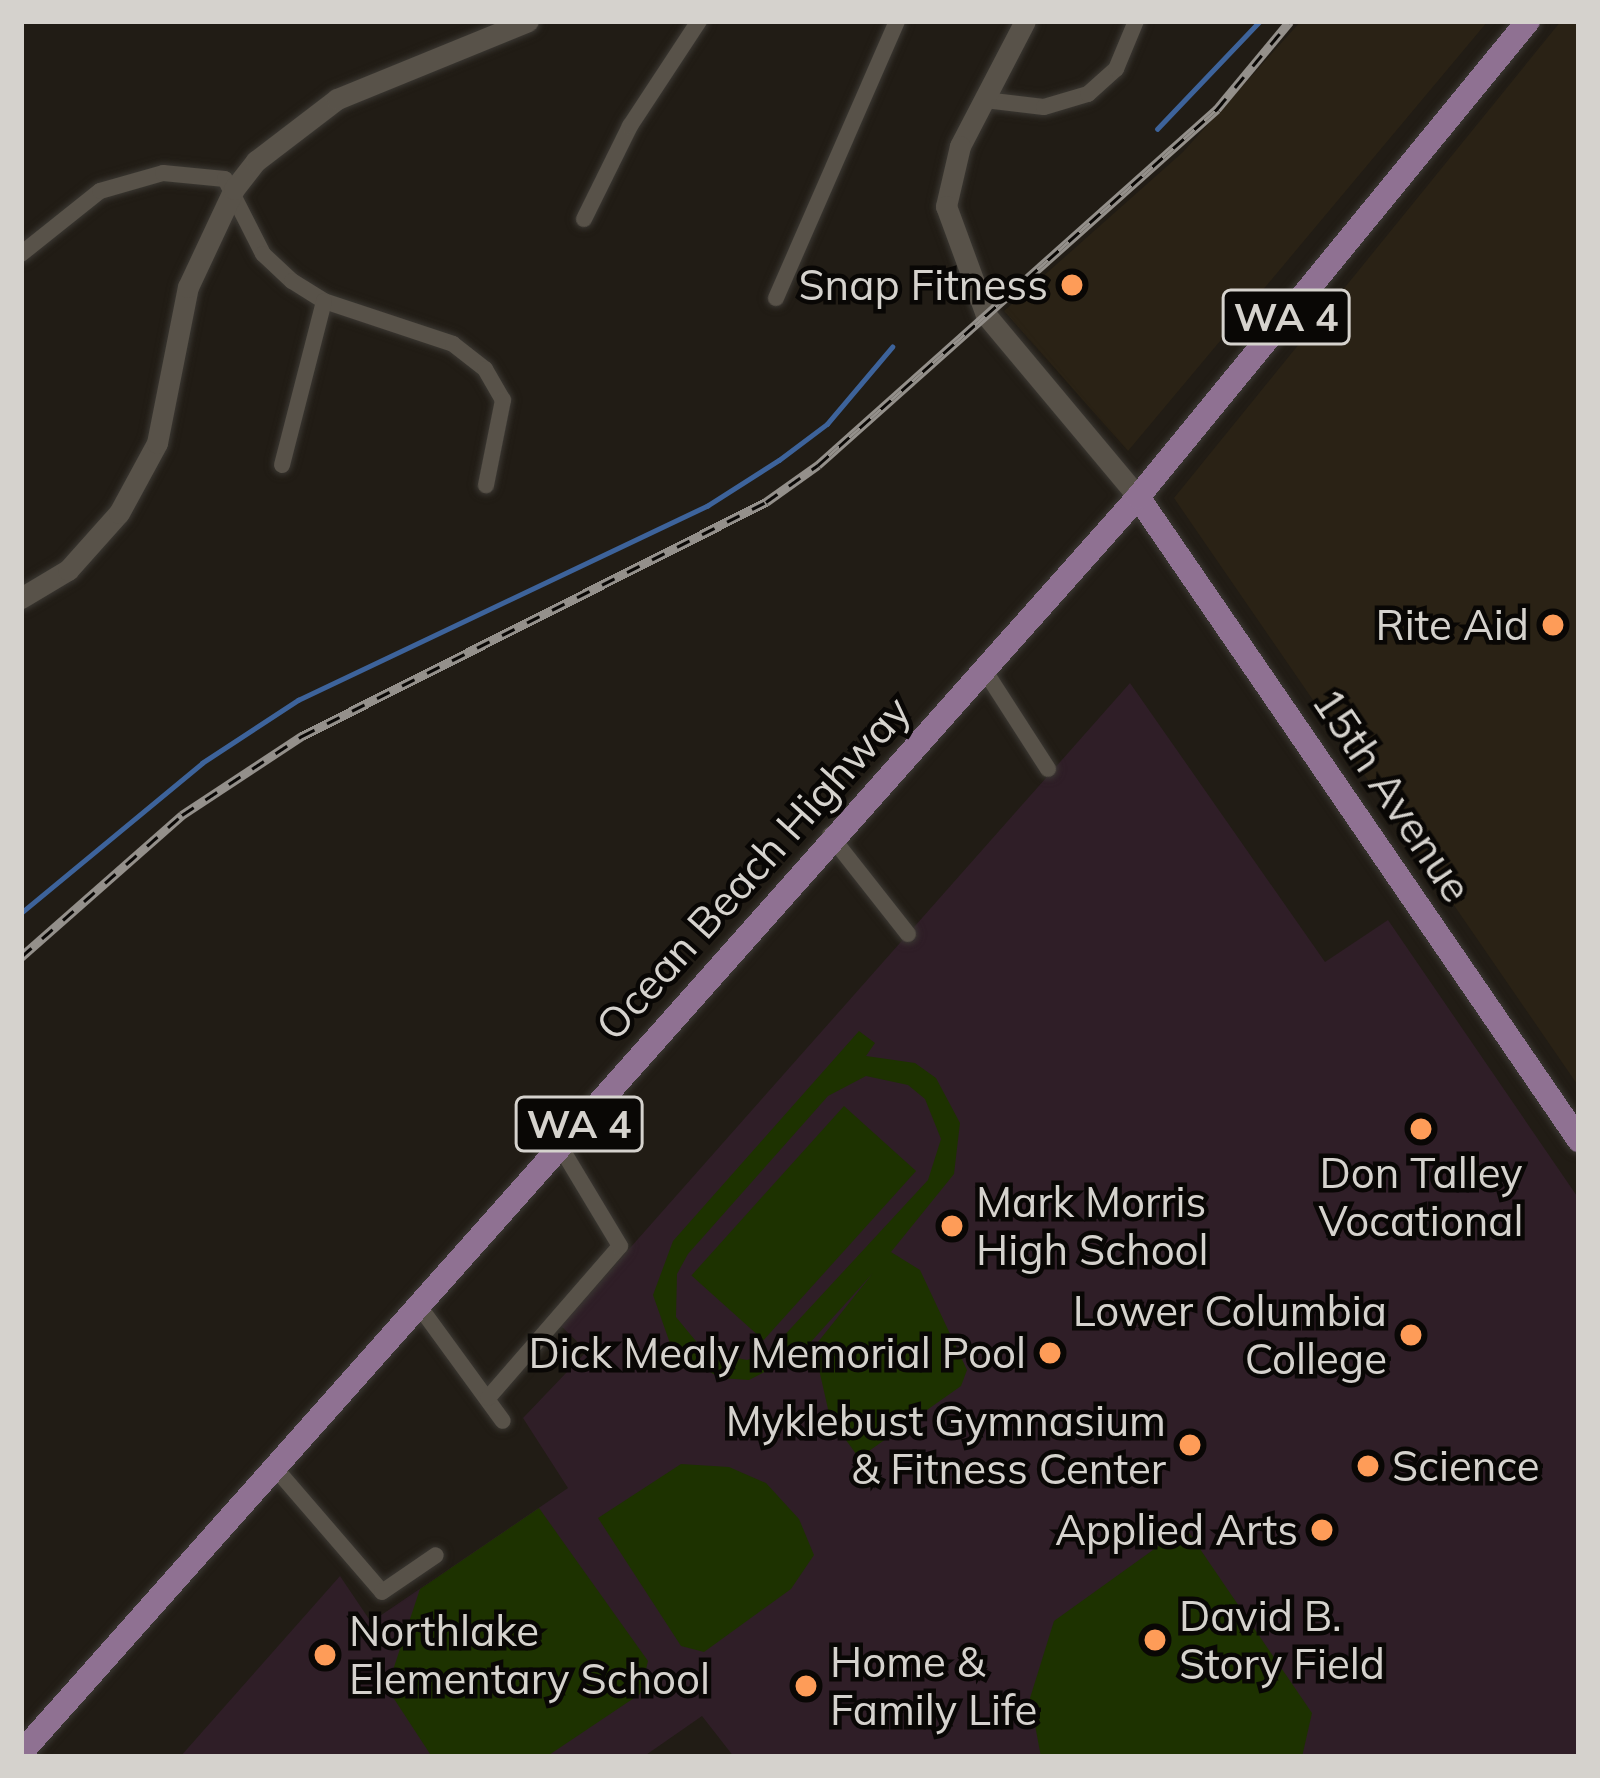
<!DOCTYPE html>
<html>
<head>
<meta charset="utf-8">
<style>
	body { margin:0 }
	#map { position:relative; width:1600px; height:1778px; overflow:hidden; background:#211c15; font-family:Mulish,sans-serif }
	div>[style] { position:absolute }
	.built>* { inset:0; background:#2a2215 }
	.education>* { inset:0; background:#2f1e27 }
	.green>* { inset:0; background:#1d3200; transform-origin:0 0 }
	.stream>* { height:4.5px; margin:-2.25px; padding:0 2.25px; transform-origin:2.25px; border-radius:2.25px; background:#3d639b }
	.roads { filter:drop-shadow(0 0 3px #3b3833) drop-shadow(0 0 3px #3b3833) }
	.minor>* { height:16px; margin:-8px; padding:0 8px; transform-origin:8px; border-radius:8px; background:#585249 }
	.tertiary>* { height:21px; margin:-10.5px; padding:0 10.5px; transform-origin:10.5px; border-radius:10.5px; background:#585249 }
	.primary>* { height:24px; margin:-12px; padding:0 12px; transform-origin:12px; border-radius:12px; background:#8f7192 }
	.rail>* { height:9px; margin-top:-4.5px; transform-origin:0; background:repeating-linear-gradient(90deg,#090705 0 14px,#94908b 0 28px); box-sizing:border-box; border-block:3px solid #94908b }
	.dots>* { width:33px; height:33px; translate:-50% -50%; box-sizing:border-box; border:6px solid #090705; border-radius:50% }
	span { translate:-50% -50%; white-space:nowrap; text-align:center; line-height:1.15; -webkit-text-stroke:9px #090705; paint-order:stroke }
	.shield-label span { padding:3px 9px; background:#090705; border:3px solid; border-radius:9px; -webkit-text-stroke-width:0 }
	.shield-label { font-size:39px; color:#d5d2cd; font-weight:700 }
	.poi-label { font-size:42px; color:#d5d2cd }
	.right { translate:-100% -50%; text-align:right }
	.left { translate:0 -50%; text-align:left }
	.street-label { font-size:42px; color:#d5d2cd }
	.frame { position:absolute; inset:0; border:24px solid #d5d2cd; pointer-events:none }
</style>
</head>
<body>
<div id="map">
	<div class="built">
		<div style="clip-path:polygon(1301px 21px,1488px 21px,1128px 451px,1004px 311px,1183px 152px)"></div>
		<div style="clip-path:polygon(1561px 21px,1579px 21px,1579px 1087px,1174px 498px)"></div>
	</div>
	<div class="education">
		<div style="clip-path:polygon(1130px 683px,1325px 962px,1388px 920px,1579px 1199px,1579px 1757px,734px 1757px,702px 1716px,643px 1757px,180px 1757px,340px 1576px,371px 1622px,568px 1488px,523px 1418px,587px 1351px,561px 1326px)"></div>
	</div>
	<div class="green">
		<div style="clip-path:polygon(evenodd,859px 1031px,875px 1043px,866px 1056px,915px 1063px,936px 1078px,960px 1123px,954px 1174px,891px 1252px,920px 1270px,967px 1370px,961px 1386px,859px 1458px,830px 1418px,814px 1347px,873px 1273px,800px 1354px,749px 1380px,720px 1378px,672px 1349px,653px 1295px,673px 1241px,859px 1031px,866px 1076px,908px 1085px,925px 1099px,941px 1139px,928px 1180px,768px 1353px,747px 1360px,704px 1351px,676px 1317px,677px 1274px,688px 1254px,828px 1096px,866px 1076px)"></div>
		<div style="left:844px;top:1106px;width:97px;height:228px;rotate:42deg"></div>
		<div style="clip-path:polygon(681px 1464px,729px 1467px,766px 1483px,799px 1519px,814px 1555px,791px 1589px,704px 1652px,681px 1646px,598px 1518px)"></div>
		<div style="clip-path:polygon(539px 1508px,648px 1661px,640px 1694px,546px 1757px,432px 1757px,387px 1688px,420px 1589px)"></div>
		<div style="clip-path:polygon(1185px 1527px,1312px 1713px,1302px 1757px,1041px 1757px,1030px 1698px,1054px 1621px)"></div>
	</div>
	<div class="stream">
		<div style="left:1157px;top:129px;width:149px;rotate:-46.4deg"></div>
		<div style="left:21px;top:913px;width:235px;rotate:-39.6deg"></div>
		<div style="left:202px;top:763px;width:115px;rotate:-33.3deg"></div>
		<div style="left:298px;top:700px;width:453px;rotate:-25.4deg"></div>
		<div style="left:707px;top:506px;width:85px;rotate:-32.6deg"></div>
		<div style="left:779px;top:460px;width:60px;rotate:-36.9deg"></div>
		<div style="left:827px;top:424px;width:101px;rotate:-49.8deg"></div>
	</div>
	<div class="roads">
		<div class="minor">
			<div style="left:985px;top:100px;width:59px;rotate:6.8deg"></div>
			<div style="left:1044px;top:107px;width:46px;rotate:-16.5deg"></div>
			<div style="left:1088px;top:94px;width:38px;rotate:-42deg"></div>
			<div style="left:1116px;top:69px;width:52px;rotate:-67.4deg"></div>
			<div style="left:584px;top:219px;width:104px;rotate:-63.7deg"></div>
			<div style="left:630px;top:126px;width:126px;rotate:-56.7deg"></div>
			<div style="left:21px;top:254px;width:101px;rotate:-38.6deg"></div>
			<div style="left:100px;top:191px;width:66px;rotate:-15.9deg"></div>
			<div style="left:163px;top:173px;width:62px;rotate:5.5deg"></div>
			<div style="left:225px;top:179px;width:84px;rotate:63.1deg"></div>
			<div style="left:263px;top:254px;width:40px;rotate:43deg"></div>
			<div style="left:292px;top:281px;width:38px;rotate:32deg"></div>
			<div style="left:324px;top:301px;width:136px;rotate:18.4deg"></div>
			<div style="left:453px;top:344px;width:41px;rotate:38deg"></div>
			<div style="left:485px;top:369px;width:36px;rotate:60deg"></div>
			<div style="left:503px;top:400px;width:87px;rotate:101.3deg"></div>
			<div style="left:776px;top:298px;width:302px;rotate:-66.4deg"></div>
			<div style="left:282px;top:465px;width:169px;rotate:-75.6deg"></div>
			<div style="left:983px;top:668px;width:120px;rotate:57.2deg"></div>
			<div style="left:830px;top:835px;width:126px;rotate:51.8deg"></div>
			<div style="left:419px;top:1306px;width:142px;rotate:53.9deg"></div>
			<div style="left:488px;top:1398px;width:201px;rotate:-49deg"></div>
			<div style="left:620px;top:1246px;width:117px;rotate:-121deg"></div>
			<div style="left:276px;top:1469px;width:162px;rotate:49.2deg"></div>
			<div style="left:382px;top:1592px;width:65px;rotate:-34.4deg"></div>
		</div>
		<div class="tertiary">
			<div style="left:1025px;top:21px;width:141px;rotate:117.5deg"></div>
			<div style="left:960px;top:146px;width:62px;rotate:103.1deg"></div>
			<div style="left:946px;top:206px;width:116px;rotate:69.8deg"></div>
			<div style="left:986px;top:315px;width:237px;rotate:50.1deg"></div>
			<div style="left:21px;top:598px;width:55px;rotate:-30.8deg"></div>
			<div style="left:68px;top:570px;width:76px;rotate:-48.2deg"></div>
			<div style="left:119px;top:513px;width:80px;rotate:-61.5deg"></div>
			<div style="left:157px;top:443px;width:159px;rotate:-78.8deg"></div>
			<div style="left:188px;top:287px;width:108px;rotate:-64.9deg"></div>
			<div style="left:234px;top:189px;width:36px;rotate:-52deg"></div>
			<div style="left:256px;top:161px;width:102px;rotate:-37.4deg"></div>
			<div style="left:337px;top:99px;width:206px;rotate:-22.2deg"></div>
		</div>
		<div class="primary">
			<div style="left:1138px;top:497px;width:780px;rotate:55.56deg"></div>
			<div style="left:21px;top:1753px;width:1681px;rotate:-48.35deg"></div>
			<div style="left:1138px;top:497px;width:615px;rotate:-50.67deg"></div>
		</div>
	</div>
	<div class="rail">
		<div style="left:21px;top:957px;width:215px;rotate:-41.4deg"></div>
		<div style="left:182px;top:815px;width:144px;rotate:-33.4deg"></div>
		<div style="left:302px;top:736px;width:520px;rotate:-26.76deg"></div>
		<div style="left:766px;top:502px;width:64px;rotate:-35.4deg"></div>
		<div style="left:818px;top:465px;width:535px;rotate:-41.74deg"></div>
		<div style="left:1217px;top:109px;width:114px;rotate:-50.3deg"></div>
	</div>
	<div class="dots">
		<div style="left:1072px;top:285px;background:#fe9c58"></div>
		<div style="left:1553px;top:625px;background:#fe9c58"></div>
		<div style="left:1421px;top:1129px;background:#fe9c58"></div>
		<div style="left:952px;top:1226px;background:#fe9c58"></div>
		<div style="left:1411px;top:1335px;background:#fe9c58"></div>
		<div style="left:1050px;top:1353px;background:#fe9c58"></div>
		<div style="left:1190px;top:1445px;background:#fe9c58"></div>
		<div style="left:1368px;top:1466px;background:#fe9c58"></div>
		<div style="left:1322px;top:1530px;background:#fe9c58"></div>
		<div style="left:1155px;top:1640px;background:#fe9c58"></div>
		<div style="left:325px;top:1655px;background:#fe9c58"></div>
		<div style="left:806px;top:1686px;background:#fe9c58"></div>
	</div>
	<div class="shield-label">
		<span style="left:1286px;top:317px">WA 4</span>
		<span style="left:579px;top:1124px">WA 4</span>
	</div>
	<div class="poi-label">
		<span class="right" style="left:1048px;top:285px">Snap Fitness</span>
		<span class="right" style="left:1529px;top:625px">Rite Aid</span>
		<span style="left:1421px;top:1197px">Don Talley<br>Vocational</span>
		<span class="left" style="left:976px;top:1226px">Mark Morris<br>High School</span>
		<span class="right" style="left:1387px;top:1335px">Lower Columbia<br>College</span>
		<span class="right" style="left:1026px;top:1353px">Dick Mealy Memorial Pool</span>
		<span class="right" style="left:1166px;top:1445px">Myklebust Gymnasium<br>&amp; Fitness Center</span>
		<span class="left" style="left:1392px;top:1466px">Science</span>
		<span class="right" style="left:1298px;top:1530px">Applied Arts</span>
		<span class="left" style="left:1179px;top:1640px">David B.<br>Story Field</span>
		<span class="left" style="left:349px;top:1655px">Northlake<br>Elementary School</span>
		<span class="left" style="left:830px;top:1686px">Home &amp;<br>Family Life</span>
	</div>
	<div class="street-label">
		<span style="left:1392px;top:795px;rotate:56deg">15th Avenue</span>
		<span style="left:753px;top:868px;rotate:-48deg">Ocean Beach Highway</span>
	</div>
	<div class="frame"></div>
</div>
</body>
</html>
